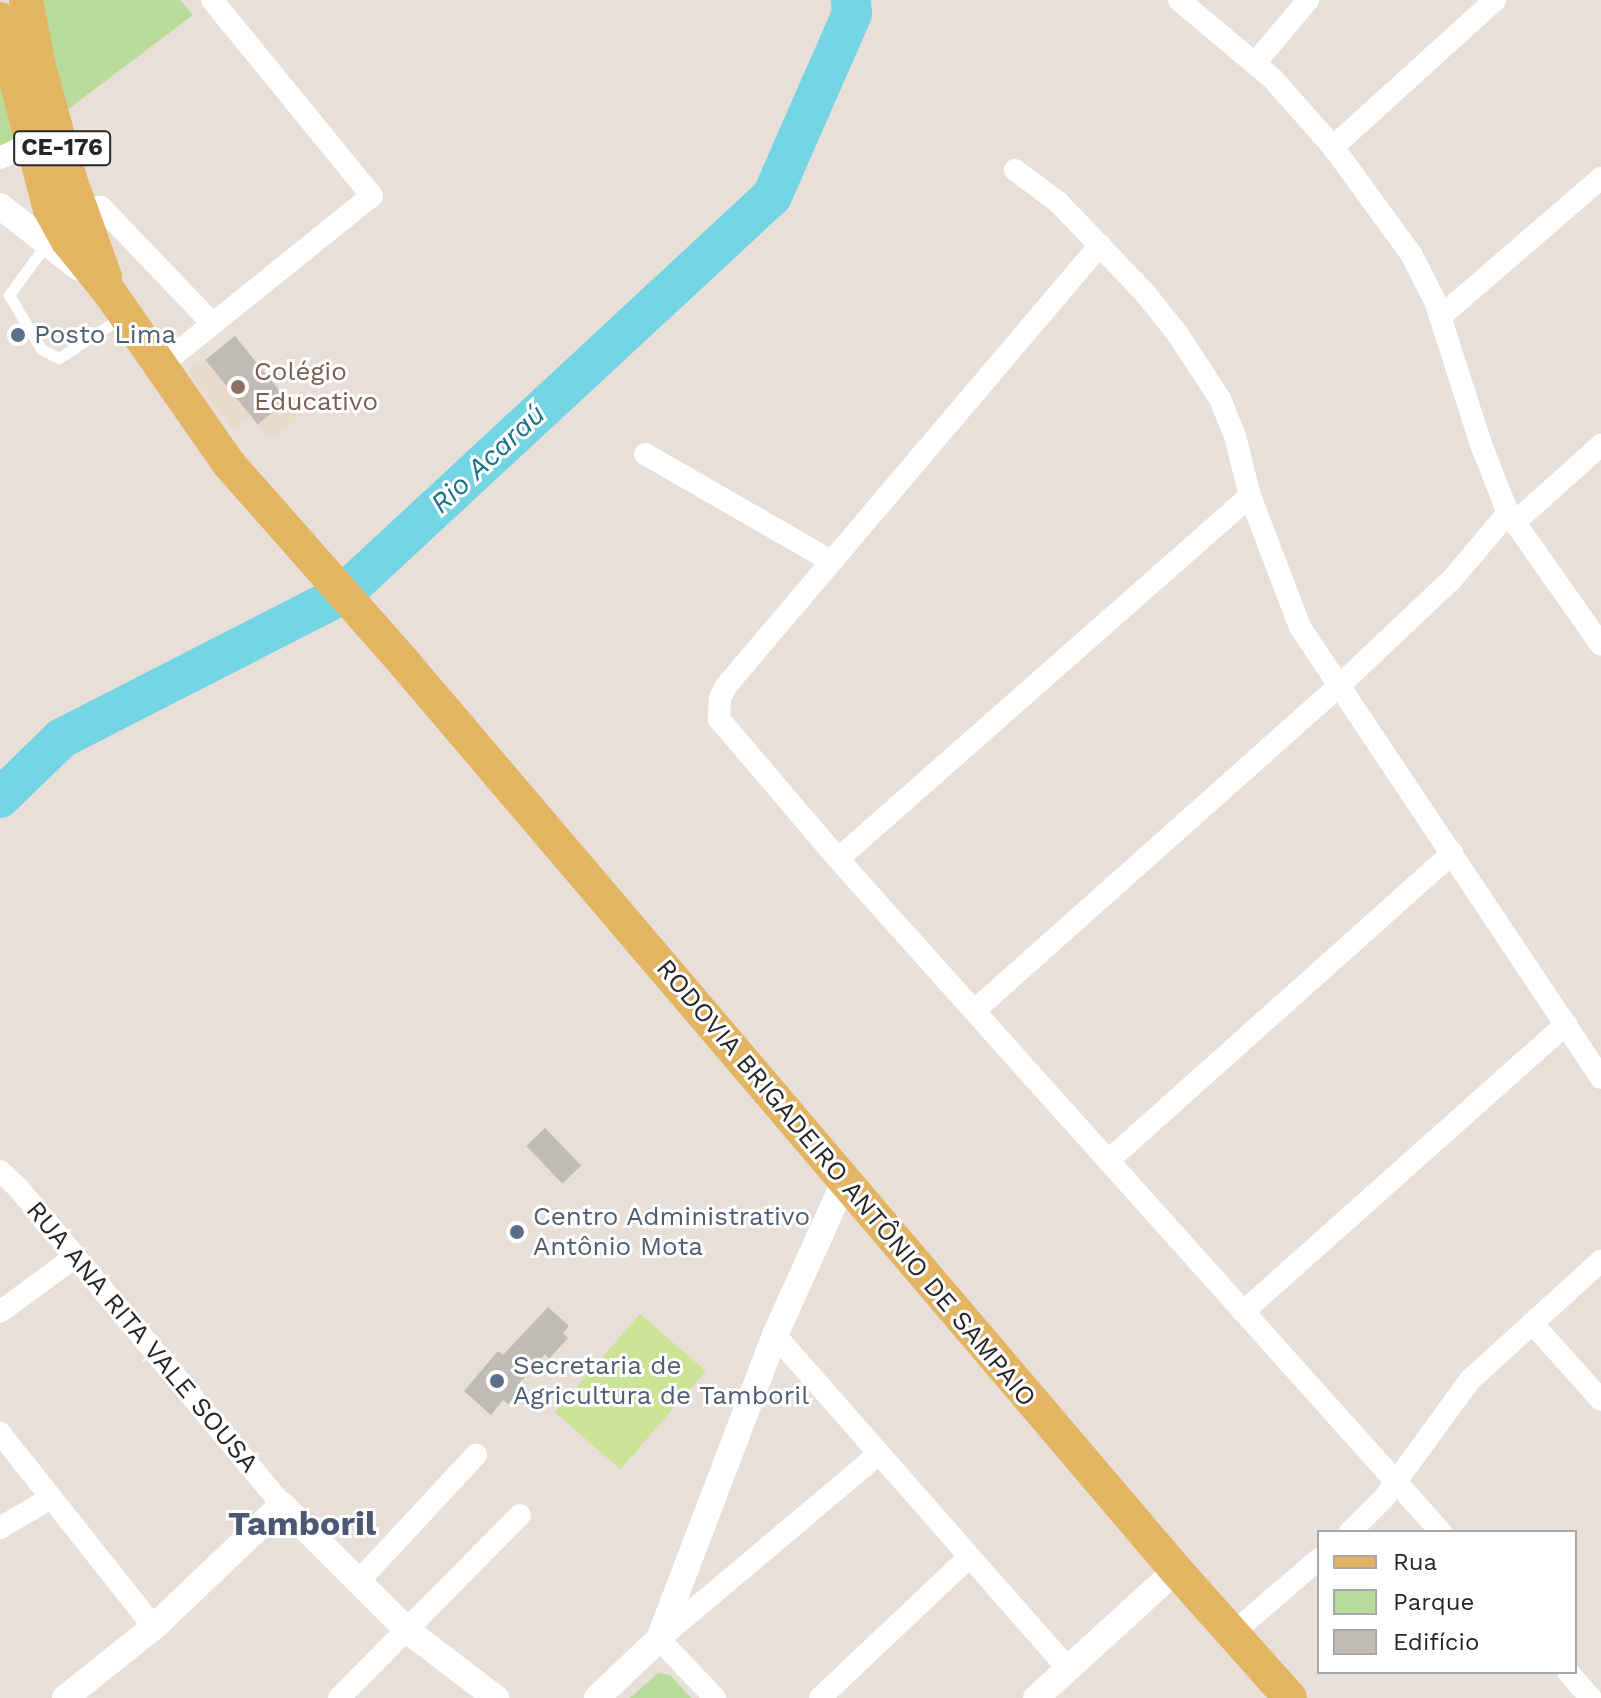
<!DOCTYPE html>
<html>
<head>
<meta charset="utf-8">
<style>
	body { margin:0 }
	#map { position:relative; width:1601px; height:1698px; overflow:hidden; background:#e8dfd9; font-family:"Work Sans",sans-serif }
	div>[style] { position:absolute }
	.education>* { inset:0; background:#e9dac9 }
	.green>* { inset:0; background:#b8db99 }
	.pitch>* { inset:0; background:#cce295; transform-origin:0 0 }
	.river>* { height:40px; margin:-20px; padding:0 20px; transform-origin:20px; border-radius:20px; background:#73d4e3 }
	.building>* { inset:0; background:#c0bbb5; transform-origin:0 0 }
	.service>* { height:11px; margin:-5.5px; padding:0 5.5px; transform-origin:5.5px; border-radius:5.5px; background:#fff }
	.minor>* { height:22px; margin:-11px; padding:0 11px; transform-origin:11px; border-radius:11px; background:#fff }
	.tertiary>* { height:26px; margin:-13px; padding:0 13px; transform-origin:13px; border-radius:13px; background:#fff }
	.primary>* { height:34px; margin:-17px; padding:0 17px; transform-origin:17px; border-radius:17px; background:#e3b462 }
	.dots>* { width:22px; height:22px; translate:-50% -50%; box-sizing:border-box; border:4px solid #fff; border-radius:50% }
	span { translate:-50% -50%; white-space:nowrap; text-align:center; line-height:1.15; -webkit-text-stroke:6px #fff; paint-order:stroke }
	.shield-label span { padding:2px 6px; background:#fff; border:2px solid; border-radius:6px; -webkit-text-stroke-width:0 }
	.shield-label { font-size:24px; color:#262626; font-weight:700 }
	.service-label { font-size:26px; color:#4e5e75 }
	.left { translate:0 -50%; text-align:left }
	.education-label { font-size:26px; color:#785e54 }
	.street-label { font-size:26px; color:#262626 }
	.water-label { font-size:28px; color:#187289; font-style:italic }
	.district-label { font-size:34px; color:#4b5872; font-weight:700 }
	.legend { position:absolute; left:1317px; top:1530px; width:260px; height:144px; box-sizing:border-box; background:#fff; border:2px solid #a8a8a8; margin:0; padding:10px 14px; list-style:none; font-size:24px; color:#262626 }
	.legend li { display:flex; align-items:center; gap:16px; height:40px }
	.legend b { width:40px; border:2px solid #a8a8a8 }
</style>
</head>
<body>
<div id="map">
	<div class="education">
		<div style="clip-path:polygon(235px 336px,299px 417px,269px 440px,250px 416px,233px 429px,189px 372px)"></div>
	</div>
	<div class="green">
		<div style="clip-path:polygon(37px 0,180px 0,193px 15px,59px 116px)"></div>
		<div style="clip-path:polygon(0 55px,21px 160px,0 169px)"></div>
		<div style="clip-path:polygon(658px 1673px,670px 1675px,691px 1698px,630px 1698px)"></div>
	</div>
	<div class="pitch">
		<div style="left:640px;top:1314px;width:87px;height:130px;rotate:41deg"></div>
	</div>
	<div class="river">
		<div style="left:0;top:798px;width:86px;rotate:-44.1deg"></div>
		<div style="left:62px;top:738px;width:316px;rotate:-27.1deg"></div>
		<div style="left:343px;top:594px;width:585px;rotate:-42.85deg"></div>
		<div style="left:772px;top:196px;width:199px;rotate:-66.3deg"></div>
		<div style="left:852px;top:14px;width:14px;rotate:-94deg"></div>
	</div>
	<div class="building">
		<div style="left:235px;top:336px;width:83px;height:38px;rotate:51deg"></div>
		<div style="left:545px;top:1128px;width:52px;height:26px;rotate:46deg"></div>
		<div style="clip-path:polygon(548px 1307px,569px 1326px,563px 1333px,568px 1338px,549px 1359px,545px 1354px,517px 1386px,521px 1389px,508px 1404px,503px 1400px,491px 1415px,464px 1391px,498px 1351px,503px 1355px)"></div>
	</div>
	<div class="service">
		<div style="left:47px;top:243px;width:64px;rotate:126.2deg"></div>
		<div style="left:9px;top:295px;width:63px;rotate:59.3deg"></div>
		<div style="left:41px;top:349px;width:20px;rotate:27deg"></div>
		<div style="left:59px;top:358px;width:75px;rotate:-33.1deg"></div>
	</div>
	<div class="minor">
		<div style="left:1179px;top:0;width:123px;rotate:40deg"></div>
		<div style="left:1273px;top:79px;width:91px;rotate:48.6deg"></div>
		<div style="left:1333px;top:147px;width:132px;rotate:53.9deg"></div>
		<div style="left:1411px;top:254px;width:53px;rotate:62.9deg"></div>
		<div style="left:1435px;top:301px;width:153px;rotate:72.2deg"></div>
		<div style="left:1482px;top:447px;width:71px;rotate:68.5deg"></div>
		<div style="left:1508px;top:513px;width:161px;rotate:54.8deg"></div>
		<div style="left:1256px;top:62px;width:81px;rotate:-50deg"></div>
		<div style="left:1333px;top:147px;width:219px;rotate:-42.2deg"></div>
		<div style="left:0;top:158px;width:34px;rotate:-26deg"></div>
		<div style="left:1015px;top:170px;width:54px;rotate:36.7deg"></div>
		<div style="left:1058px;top:202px;width:124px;rotate:46.3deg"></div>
		<div style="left:1144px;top:292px;width:53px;rotate:51.2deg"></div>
		<div style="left:1177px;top:333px;width:79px;rotate:56.9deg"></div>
		<div style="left:1220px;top:399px;width:40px;rotate:68deg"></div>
		<div style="left:1235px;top:436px;width:62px;rotate:76deg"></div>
		<div style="left:1250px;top:496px;width:140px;rotate:69.1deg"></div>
		<div style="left:1300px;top:627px;width:542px;rotate:56.28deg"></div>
		<div style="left:83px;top:211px;width:18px;rotate:-13deg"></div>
		<div style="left:101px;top:207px;width:161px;rotate:46.3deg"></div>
		<div style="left:1100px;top:245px;width:578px;rotate:130.3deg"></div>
		<div style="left:726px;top:686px;width:13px;rotate:117deg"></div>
		<div style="left:720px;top:698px;width:21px;rotate:93deg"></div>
		<div style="left:719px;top:719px;width:184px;rotate:49.6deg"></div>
		<div style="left:838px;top:859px;width:904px;rotate:48.14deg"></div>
		<div style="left:1440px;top:317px;width:213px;rotate:-40.8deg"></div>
		<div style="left:159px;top:367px;width:273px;rotate:-38.8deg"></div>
		<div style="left:372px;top:196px;width:253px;rotate:-129.2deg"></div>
		<div style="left:645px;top:454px;width:215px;rotate:29.9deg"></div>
		<div style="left:1514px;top:523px;width:117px;rotate:-41.9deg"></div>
		<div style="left:838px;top:859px;width:549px;rotate:-41.38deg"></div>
		<div style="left:974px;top:1011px;width:492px;rotate:-41.7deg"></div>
		<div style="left:1341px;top:684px;width:154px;rotate:-43.4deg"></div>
		<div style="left:1453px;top:578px;width:85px;rotate:-49.8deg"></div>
		<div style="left:1108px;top:1161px;width:462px;rotate:-41.8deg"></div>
		<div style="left:0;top:1171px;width:26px;rotate:43deg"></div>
		<div style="left:19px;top:1189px;width:411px;rotate:50.2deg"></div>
		<div style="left:0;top:1312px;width:93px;rotate:-36.3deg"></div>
		<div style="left:1243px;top:1312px;width:433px;rotate:-41.7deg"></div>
		<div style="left:1532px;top:1323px;width:103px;rotate:48.1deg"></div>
		<div style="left:775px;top:1335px;width:444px;rotate:48.7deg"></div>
		<div style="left:0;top:1433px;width:248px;rotate:51.6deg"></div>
		<div style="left:0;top:1528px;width:57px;rotate:-30.6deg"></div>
		<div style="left:1350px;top:1532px;width:48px;rotate:-45deg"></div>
		<div style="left:1384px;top:1498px;width:146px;rotate:-53.9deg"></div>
		<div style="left:1470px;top:1380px;width:177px;rotate:-42.3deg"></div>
		<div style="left:357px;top:1583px;width:175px;rotate:-47.1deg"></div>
		<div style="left:1234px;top:1632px;width:112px;rotate:-40.7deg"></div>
		<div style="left:1568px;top:1672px;width:35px;rotate:49deg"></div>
		<div style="left:339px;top:1698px;width:257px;rotate:-45.3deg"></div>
		<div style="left:715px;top:1698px;width:81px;rotate:-133.5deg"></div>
		<div style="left:659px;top:1639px;width:287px;rotate:-40.1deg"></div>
		<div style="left:820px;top:1698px;width:205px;rotate:-43.4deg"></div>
	</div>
	<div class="tertiary">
		<div style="left:0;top:206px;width:100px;rotate:38.1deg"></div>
		<div style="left:65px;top:1698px;width:114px;rotate:-38.6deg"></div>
		<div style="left:154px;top:1627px;width:177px;rotate:-43.6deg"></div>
		<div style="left:282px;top:1505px;width:178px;rotate:45deg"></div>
		<div style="left:408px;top:1631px;width:111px;rotate:37.3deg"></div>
		<div style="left:597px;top:1698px;width:86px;rotate:-43.6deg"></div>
		<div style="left:659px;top:1639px;width:325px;rotate:-69.1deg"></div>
		<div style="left:775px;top:1335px;width:168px;rotate:-65.7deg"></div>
		<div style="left:1036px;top:1698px;width:190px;rotate:-42.4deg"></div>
	</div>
	<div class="primary">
		<div style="left:26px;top:0;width:68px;rotate:79deg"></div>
		<div style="left:39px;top:67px;width:116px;rotate:74.5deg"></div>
		<div style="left:70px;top:179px;width:104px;rotate:70.3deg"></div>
		<div style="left:0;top:19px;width:196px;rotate:75.3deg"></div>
		<div style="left:50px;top:209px;width:37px;rotate:61deg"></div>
		<div style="left:68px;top:241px;width:67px;rotate:51.1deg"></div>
		<div style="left:110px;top:293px;width:208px;rotate:55.2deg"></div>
		<div style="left:229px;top:464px;width:268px;rotate:48.6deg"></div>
		<div style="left:406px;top:665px;width:1188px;rotate:49.61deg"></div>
		<div style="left:1176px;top:1570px;width:171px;rotate:48.3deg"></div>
	</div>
	<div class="dots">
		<div style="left:18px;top:335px;background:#5c6f8a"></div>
		<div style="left:238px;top:387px;background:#8d6e63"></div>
		<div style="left:517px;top:1232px;background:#5c6f8a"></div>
		<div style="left:497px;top:1381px;background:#5c6f8a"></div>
	</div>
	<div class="shield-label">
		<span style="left:62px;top:148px">CE-176</span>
	</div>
	<div class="service-label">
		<span class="left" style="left:34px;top:335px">Posto Lima</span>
		<span class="left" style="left:533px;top:1232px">Centro Administrativo<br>Antônio Mota</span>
		<span class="left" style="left:513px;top:1381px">Secretaria de<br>Agricultura de Tamboril</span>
	</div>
	<div class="education-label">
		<span class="left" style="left:254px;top:387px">Colégio<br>Educativo</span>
	</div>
	<div class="street-label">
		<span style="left:846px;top:1183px;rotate:50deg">RODOVIA BRIGADEIRO ANTÔNIO DE SAMPAIO</span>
		<span style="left:142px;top:1337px;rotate:50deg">RUA ANA RITA VALE SOUSA</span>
	</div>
	<div class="water-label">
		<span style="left:488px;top:459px;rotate:-43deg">Rio Acaraú</span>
	</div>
	<div class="district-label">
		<span style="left:302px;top:1524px">Tamboril</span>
	</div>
	<ul class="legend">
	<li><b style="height:10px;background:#e3b462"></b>Rua</li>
	<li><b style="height:22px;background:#b8db99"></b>Parque</li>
	<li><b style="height:22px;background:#c0bbb5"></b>Edifício</li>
	</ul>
</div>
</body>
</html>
